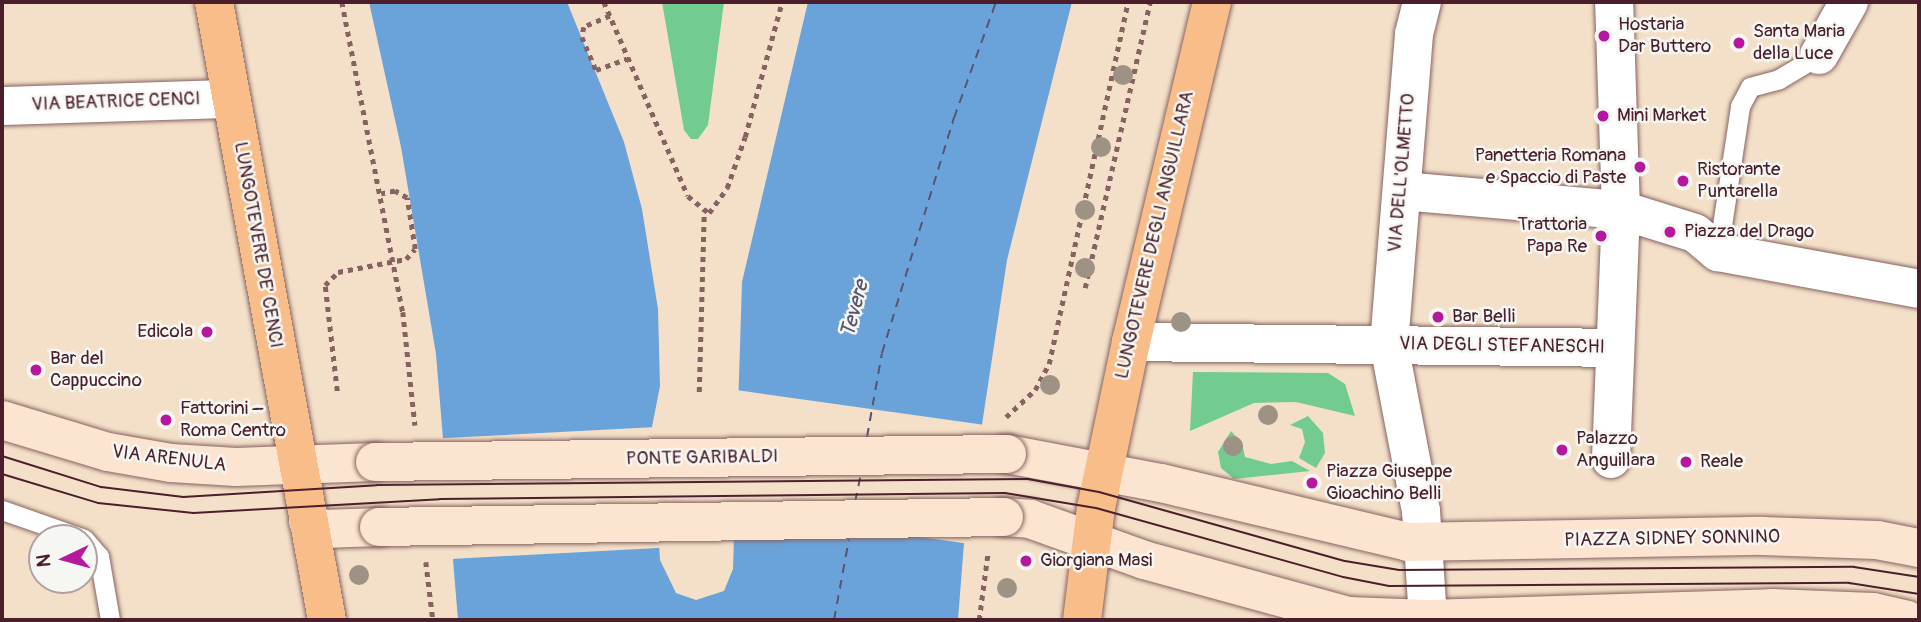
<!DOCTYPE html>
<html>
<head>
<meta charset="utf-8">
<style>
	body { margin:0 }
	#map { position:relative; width:1921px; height:622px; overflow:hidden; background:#f4e0c8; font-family:Pangolin,sans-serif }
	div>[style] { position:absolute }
	.green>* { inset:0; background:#72cb91 }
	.water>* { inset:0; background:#6aa3d9 }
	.pier>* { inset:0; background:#f4e0c8; transform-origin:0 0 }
	.ferry>* { height:2px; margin-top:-1px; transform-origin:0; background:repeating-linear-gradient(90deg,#575471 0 9px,transparent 0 16px) }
	.path>* { height:4.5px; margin-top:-2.25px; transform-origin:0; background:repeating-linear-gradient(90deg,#866362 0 5px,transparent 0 10px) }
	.roads { filter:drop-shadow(0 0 2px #866362) drop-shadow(0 0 2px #866362) }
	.lane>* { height:19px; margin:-9.5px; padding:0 9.5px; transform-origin:9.5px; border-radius:9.5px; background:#fff }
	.street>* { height:38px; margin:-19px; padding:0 19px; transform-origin:19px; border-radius:19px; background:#fff }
	.secondary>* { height:38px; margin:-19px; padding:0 19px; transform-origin:19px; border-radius:19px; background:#fce5d0 }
	.primary>* { height:38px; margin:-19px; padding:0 19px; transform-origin:19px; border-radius:19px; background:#f8bd89 }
	.tram>* { height:2px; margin:-1px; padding:0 1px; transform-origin:1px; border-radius:1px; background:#4a1f2b }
	.bridges { filter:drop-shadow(0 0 2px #866362) drop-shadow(0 0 2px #866362) }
	.secondary-bridge>* { height:38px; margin:-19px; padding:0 19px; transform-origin:19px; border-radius:19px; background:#fce5d0 }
	.trees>* { width:20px; height:20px; margin:-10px; border-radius:50%; background:#9d9283 }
	.dots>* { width:19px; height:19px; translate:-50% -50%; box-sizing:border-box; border:4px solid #f6f6f2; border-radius:50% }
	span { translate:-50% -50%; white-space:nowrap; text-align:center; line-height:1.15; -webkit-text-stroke:5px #f6f6f2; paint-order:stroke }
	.poi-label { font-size:19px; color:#4a1f2b }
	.left { translate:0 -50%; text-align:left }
	.right { translate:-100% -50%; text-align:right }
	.street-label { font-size:19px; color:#4a1f2b }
	.water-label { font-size:21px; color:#575471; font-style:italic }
	.frame { position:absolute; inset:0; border:4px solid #4a1f2b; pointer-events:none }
	.north { position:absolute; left:28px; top:524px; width:70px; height:70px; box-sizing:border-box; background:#f6f6f2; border:2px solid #b1a0a2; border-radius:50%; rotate:265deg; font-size:19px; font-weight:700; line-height:28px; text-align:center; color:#4a1f2b }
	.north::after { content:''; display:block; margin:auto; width:24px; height:32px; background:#b5179e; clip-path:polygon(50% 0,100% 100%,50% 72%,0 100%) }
</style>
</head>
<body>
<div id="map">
	<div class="green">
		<div style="clip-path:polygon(662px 2px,724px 2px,708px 125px,698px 139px,691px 139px,684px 130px)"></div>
		<div style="clip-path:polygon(1193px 372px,1328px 373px,1345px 384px,1355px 416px,1296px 402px,1254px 403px,1190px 431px)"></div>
		<div style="clip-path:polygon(1308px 416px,1323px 433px,1325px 453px,1316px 468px,1299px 458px,1305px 442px,1302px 429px,1290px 425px)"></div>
		<div style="clip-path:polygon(1231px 431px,1242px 443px,1245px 457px,1271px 464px,1292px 461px,1310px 471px,1234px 479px,1221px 468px,1218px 452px)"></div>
	</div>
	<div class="water">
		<div style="clip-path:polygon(369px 2px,567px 2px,624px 142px,642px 209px,658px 309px,660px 386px,652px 427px,660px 560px,676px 593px,696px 600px,724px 591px,733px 569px,742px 282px,808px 2px,1072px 2px,1007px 260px,964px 543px,958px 620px,458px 620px,436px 354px,401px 147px)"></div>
	</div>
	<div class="pier">
		<div style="left:985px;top:425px;width:120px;height:251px;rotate:98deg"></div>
		<div style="left:656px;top:427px;width:121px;height:216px;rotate:87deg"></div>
	</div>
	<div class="ferry">
		<div style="left:867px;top:437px;width:85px;rotate:-79.9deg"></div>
		<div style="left:882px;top:353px;width:246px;rotate:-73deg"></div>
		<div style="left:954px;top:118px;width:123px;rotate:-70.1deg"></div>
		<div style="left:855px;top:502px;width:30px;rotate:-78deg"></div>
		<div style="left:834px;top:620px;width:82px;rotate:-79.5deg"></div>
	</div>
	<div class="path">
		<div style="left:342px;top:2px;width:316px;rotate:78.9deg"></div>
		<div style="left:403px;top:312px;width:114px;rotate:83.9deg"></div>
		<div style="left:604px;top:2px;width:211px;rotate:66.6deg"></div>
		<div style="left:688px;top:196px;width:27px;rotate:39deg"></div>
		<div style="left:709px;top:213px;width:31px;rotate:-54deg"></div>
		<div style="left:727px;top:188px;width:54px;rotate:-70.6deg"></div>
		<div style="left:745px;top:137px;width:140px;rotate:-74.7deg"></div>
		<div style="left:610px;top:16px;width:28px;rotate:157deg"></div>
		<div style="left:584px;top:27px;width:10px;rotate:101deg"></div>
		<div style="left:582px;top:37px;width:36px;rotate:67deg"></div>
		<div style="left:596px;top:70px;width:33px;rotate:-20deg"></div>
		<div style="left:1085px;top:288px;width:293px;rotate:-77.2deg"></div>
		<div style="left:337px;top:391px;width:107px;rotate:-96.5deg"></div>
		<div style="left:325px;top:285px;width:18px;rotate:-45deg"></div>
		<div style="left:338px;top:272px;width:69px;rotate:-10.8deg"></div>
		<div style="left:406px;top:259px;width:13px;rotate:-48deg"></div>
		<div style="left:415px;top:249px;width:52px;rotate:-98.9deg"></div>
		<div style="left:407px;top:198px;width:14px;rotate:-150deg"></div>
		<div style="left:395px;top:191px;width:14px;rotate:168deg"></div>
		<div style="left:699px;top:392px;width:181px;rotate:-88.4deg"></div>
		<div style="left:1006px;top:417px;width:40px;rotate:-43deg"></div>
		<div style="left:1035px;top:390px;width:30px;rotate:-62deg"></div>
		<div style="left:1049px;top:364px;width:371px;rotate:-77.7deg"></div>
		<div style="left:426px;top:562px;width:58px;rotate:83.1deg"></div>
		<div style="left:979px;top:620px;width:69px;rotate:-82.5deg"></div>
	</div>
	<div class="roads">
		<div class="lane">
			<div style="left:1718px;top:252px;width:148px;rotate:-81.4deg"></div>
			<div style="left:1740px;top:106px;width:21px;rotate:-62deg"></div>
			<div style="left:1750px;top:87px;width:30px;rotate:-15deg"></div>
			<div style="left:1779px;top:79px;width:47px;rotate:-31deg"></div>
			<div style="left:2px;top:510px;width:85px;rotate:19.3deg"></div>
			<div style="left:84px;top:539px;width:23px;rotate:49deg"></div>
			<div style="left:99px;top:556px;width:65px;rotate:80.2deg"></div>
		</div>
		<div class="street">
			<div style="left:1422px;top:2px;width:33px;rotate:104deg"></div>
			<div style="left:1414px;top:34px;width:312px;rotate:94.6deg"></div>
			<div style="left:1389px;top:345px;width:169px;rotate:79.1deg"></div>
			<div style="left:1421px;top:511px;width:108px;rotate:86.3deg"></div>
			<div style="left:1819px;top:55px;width:61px;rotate:-60.5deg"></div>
			<div style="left:2px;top:106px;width:229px;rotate:-1.8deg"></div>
			<div style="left:1402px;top:191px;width:220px;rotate:5deg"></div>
			<div style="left:1621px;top:210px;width:77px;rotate:17.3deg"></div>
			<div style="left:1695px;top:233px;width:30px;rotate:40deg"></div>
			<div style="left:1718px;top:252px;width:204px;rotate:10.4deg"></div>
			<div style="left:1131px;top:342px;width:484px;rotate:0.7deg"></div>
			<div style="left:1611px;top:459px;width:249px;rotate:-87.7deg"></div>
			<div style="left:1621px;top:210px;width:208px;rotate:-91.9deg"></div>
		</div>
		<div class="secondary">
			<div style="left:2px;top:420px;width:111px;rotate:16.8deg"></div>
			<div style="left:108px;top:452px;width:64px;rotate:9.9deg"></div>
			<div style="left:171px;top:463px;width:65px;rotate:3.5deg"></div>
			<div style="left:236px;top:467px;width:139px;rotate:-2.1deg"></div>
			<div style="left:1007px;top:454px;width:157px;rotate:10.7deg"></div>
			<div style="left:1161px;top:483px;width:254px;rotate:13.4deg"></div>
			<div style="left:1408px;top:542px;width:354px;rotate:-1deg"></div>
			<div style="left:1762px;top:536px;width:115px;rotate:2deg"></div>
			<div style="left:1877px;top:540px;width:43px;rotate:10.8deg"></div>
			<div style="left:1004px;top:517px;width:26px;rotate:4deg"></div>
			<div style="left:1030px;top:519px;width:121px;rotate:19.8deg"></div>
			<div style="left:1144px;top:560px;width:213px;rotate:15.3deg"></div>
			<div style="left:1349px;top:616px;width:79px;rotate:2.2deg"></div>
			<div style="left:1428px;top:619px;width:344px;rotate:-1.8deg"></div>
			<div style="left:1772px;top:608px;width:101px;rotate:2.3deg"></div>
			<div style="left:1873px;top:612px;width:35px;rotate:13deg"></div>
			<div style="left:308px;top:521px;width:17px;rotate:28deg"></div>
			<div style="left:323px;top:529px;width:56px;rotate:-2deg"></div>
		</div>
		<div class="primary">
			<div style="left:214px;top:2px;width:628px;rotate:79.64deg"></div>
			<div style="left:1082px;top:620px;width:113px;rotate:-82.9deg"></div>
			<div style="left:1096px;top:508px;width:170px;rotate:-78.1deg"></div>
			<div style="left:1131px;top:342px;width:350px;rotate:-76.6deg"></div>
		</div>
	</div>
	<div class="tram">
		<div style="left:2px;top:456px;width:104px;rotate:17.4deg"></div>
		<div style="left:101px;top:487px;width:83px;rotate:7deg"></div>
		<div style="left:183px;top:497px;width:194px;rotate:-3.5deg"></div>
		<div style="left:377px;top:485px;width:651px;rotate:-0.53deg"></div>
		<div style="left:1028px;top:479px;width:72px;rotate:10.4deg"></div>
		<div style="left:1099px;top:492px;width:255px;rotate:15.7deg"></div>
		<div style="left:1345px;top:561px;width:55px;rotate:9.5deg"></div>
		<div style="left:1399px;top:570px;width:455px;rotate:-0.4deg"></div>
		<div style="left:1854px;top:567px;width:66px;rotate:8.7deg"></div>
		<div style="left:2px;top:474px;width:100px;rotate:16.8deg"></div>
		<div style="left:98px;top:503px;width:96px;rotate:6deg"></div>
		<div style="left:193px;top:513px;width:247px;rotate:-3.2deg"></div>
		<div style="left:440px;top:499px;width:565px;rotate:-0.61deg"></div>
		<div style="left:1005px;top:493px;width:92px;rotate:9.4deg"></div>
		<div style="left:1096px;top:508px;width:256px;rotate:15.6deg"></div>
		<div style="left:1343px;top:577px;width:47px;rotate:11.1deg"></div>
		<div style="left:1389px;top:586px;width:460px;rotate:-0.4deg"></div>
		<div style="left:1849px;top:583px;width:71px;rotate:8.9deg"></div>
	</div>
	<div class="bridges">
		<div class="secondary-bridge">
			<div style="left:375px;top:462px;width:632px;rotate:-0.73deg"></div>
			<div style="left:379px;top:527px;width:625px;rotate:-0.92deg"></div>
		</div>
	</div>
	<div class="trees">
		<div style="left:1123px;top:75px"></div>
		<div style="left:1101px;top:147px"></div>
		<div style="left:1085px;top:210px"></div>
		<div style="left:1085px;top:268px"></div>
		<div style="left:1181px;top:322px"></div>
		<div style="left:1050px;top:385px"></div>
		<div style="left:1268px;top:415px"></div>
		<div style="left:1233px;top:446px"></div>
		<div style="left:359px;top:575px"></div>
		<div style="left:1007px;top:588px"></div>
	</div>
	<div class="dots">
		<div style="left:1604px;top:36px;background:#b5179e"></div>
		<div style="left:1739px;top:43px;background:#b5179e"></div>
		<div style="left:1603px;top:116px;background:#b5179e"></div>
		<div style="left:1640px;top:167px;background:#b5179e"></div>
		<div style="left:1683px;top:181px;background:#b5179e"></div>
		<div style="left:1670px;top:232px;background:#b5179e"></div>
		<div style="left:1601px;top:236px;background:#b5179e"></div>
		<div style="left:1438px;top:317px;background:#b5179e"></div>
		<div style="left:207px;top:332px;background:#b5179e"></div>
		<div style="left:36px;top:370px;background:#b5179e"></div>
		<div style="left:166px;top:420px;background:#b5179e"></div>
		<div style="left:1562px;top:450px;background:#b5179e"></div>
		<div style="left:1686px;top:462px;background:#b5179e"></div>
		<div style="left:1312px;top:483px;background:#b5179e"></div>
		<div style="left:1026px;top:561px;background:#b5179e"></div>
	</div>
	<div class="poi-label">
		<span class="left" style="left:1618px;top:36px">Hostaria<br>Dar Buttero</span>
		<span class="left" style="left:1753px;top:43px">Santa Maria<br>della Luce</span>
		<span class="left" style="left:1617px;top:116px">Mini Market</span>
		<span class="right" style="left:1626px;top:167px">Panetteria Romana<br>e Spaccio di Paste</span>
		<span class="left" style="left:1697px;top:181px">Ristorante<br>Puntarella</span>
		<span class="right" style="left:1587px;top:236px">Trattoria<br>Papa Re</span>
		<span class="left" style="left:1684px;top:232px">Piazza del Drago</span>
		<span class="left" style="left:1452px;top:317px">Bar Belli</span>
		<span class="right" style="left:193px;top:332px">Edicola</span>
		<span class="left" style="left:50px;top:370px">Bar del<br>Cappuccino</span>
		<span class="left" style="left:180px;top:420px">Fattorini –<br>Roma Centro</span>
		<span class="left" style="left:1576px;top:450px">Palazzo<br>Anguillara</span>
		<span class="left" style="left:1700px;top:462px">Reale</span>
		<span class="left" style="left:1326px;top:483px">Piazza Giuseppe<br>Gioachino Belli</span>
		<span class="left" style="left:1040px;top:561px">Giorgiana Masi</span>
	</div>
	<div class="street-label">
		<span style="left:116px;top:102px;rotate:-2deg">VIA BEATRICE CENCI</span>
		<span style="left:1402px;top:173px;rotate:-85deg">VIA DELL'OLMETTO</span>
		<span style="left:1155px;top:235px;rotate:-77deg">LUNGOTEVERE DEGLI ANGUILLARA</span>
		<span style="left:258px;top:245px;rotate:80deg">LUNGOTEVERE DE' CENCI</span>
		<span style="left:1502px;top:346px;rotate:1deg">VIA DEGLI STEFANESCHI</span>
		<span style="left:702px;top:458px;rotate:-1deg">PONTE GARIBALDI</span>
		<span style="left:169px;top:459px;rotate:7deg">VIA ARENULA</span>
		<span style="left:1672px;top:539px;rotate:-1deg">PIAZZA SIDNEY SONNINO</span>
	</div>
	<div class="water-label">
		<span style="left:855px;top:309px;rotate:-75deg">Tevere</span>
	</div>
	<div class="frame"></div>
	<div class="north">N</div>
</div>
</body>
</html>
